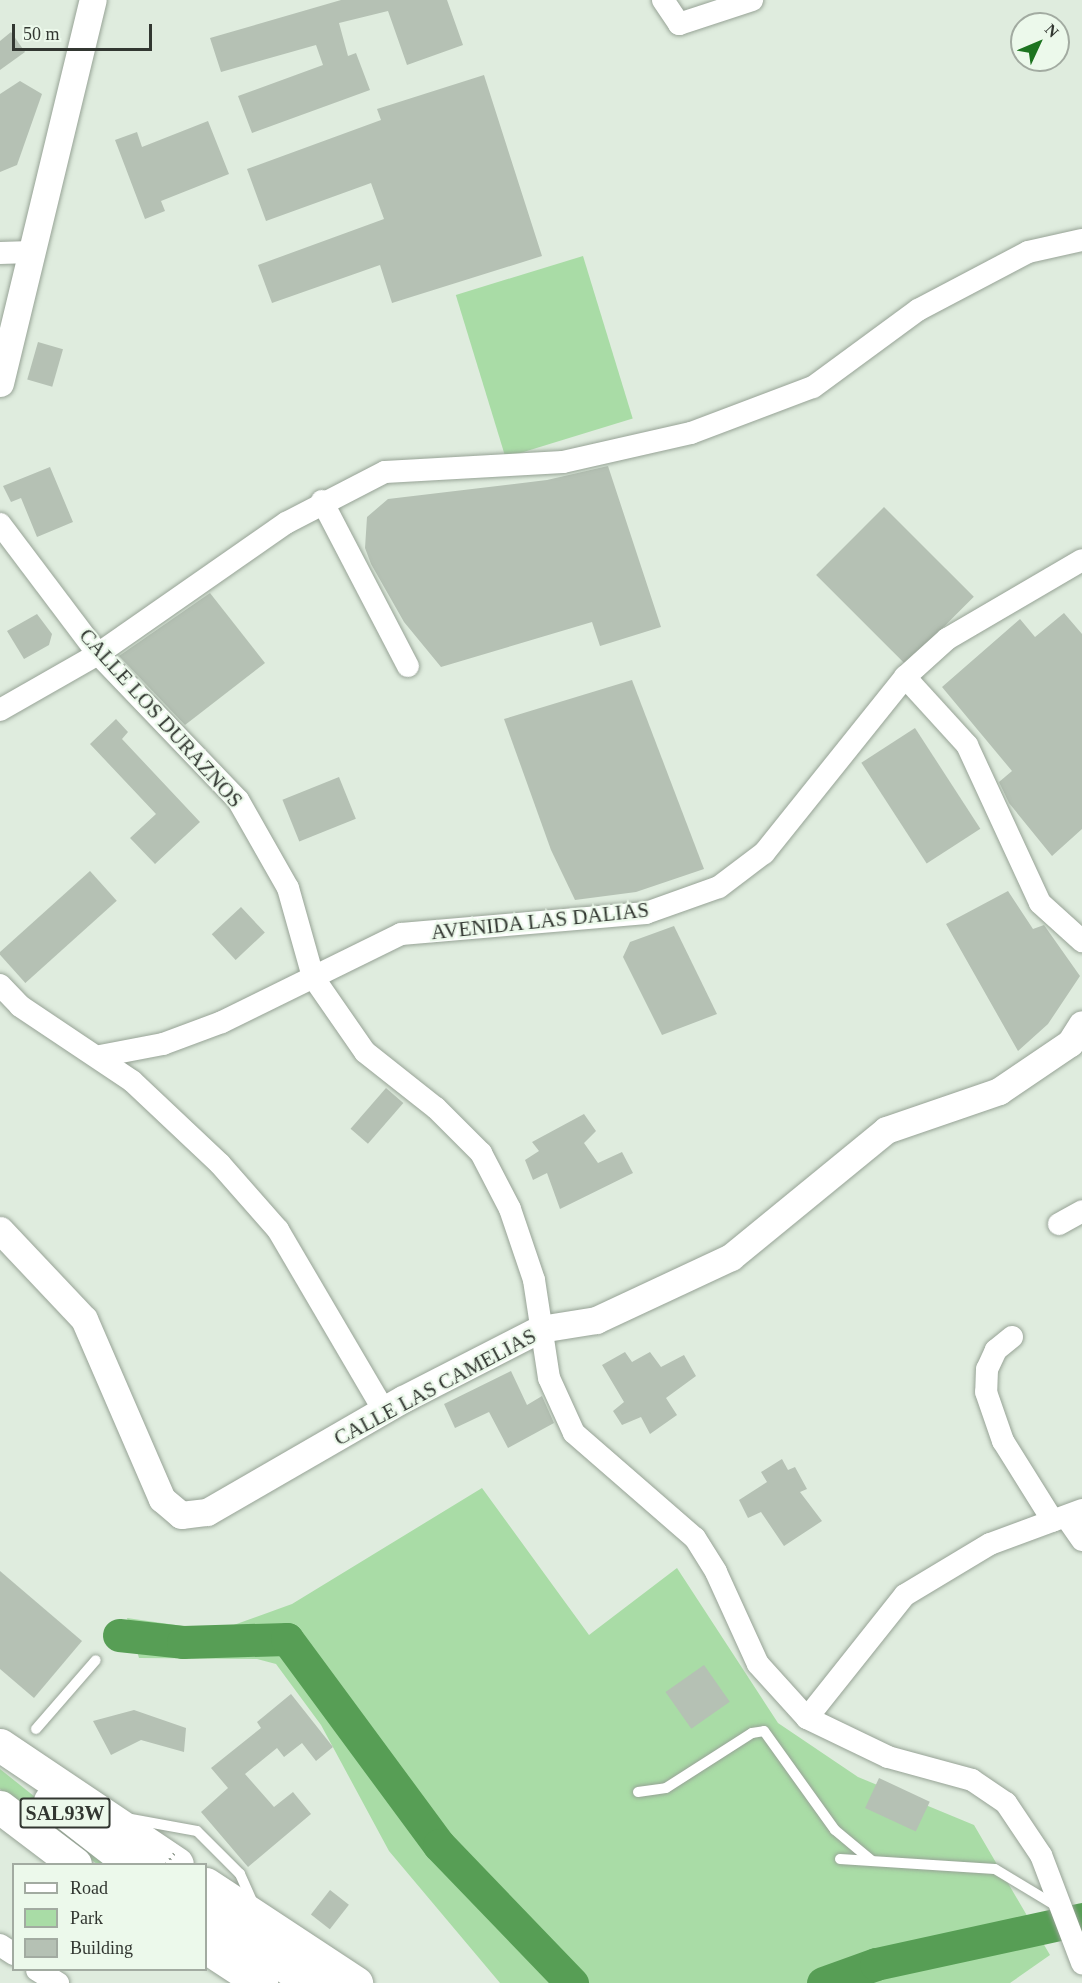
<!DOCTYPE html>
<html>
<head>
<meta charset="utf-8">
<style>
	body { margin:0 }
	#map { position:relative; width:1082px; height:1983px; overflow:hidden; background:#dfecde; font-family:"Times New Roman",serif }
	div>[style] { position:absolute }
	.green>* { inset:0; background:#a9dca6; transform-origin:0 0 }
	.river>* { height:33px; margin:-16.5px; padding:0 16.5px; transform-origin:16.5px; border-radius:16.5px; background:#579e55 }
	.building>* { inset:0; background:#b5c1b4; transform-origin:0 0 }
	.roads { filter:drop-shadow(0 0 2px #97a396) drop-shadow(0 0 2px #97a396) }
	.service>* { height:10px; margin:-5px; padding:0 5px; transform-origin:5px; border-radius:5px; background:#fff }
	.minor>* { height:22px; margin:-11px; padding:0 11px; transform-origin:11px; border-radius:11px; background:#fff }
	.tertiary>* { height:27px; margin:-13.5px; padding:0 13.5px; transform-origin:13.5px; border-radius:13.5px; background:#fff }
	.trunk>* { height:33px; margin:-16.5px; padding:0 16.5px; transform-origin:16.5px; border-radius:16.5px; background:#fff }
	.path-bridge>* { height:3px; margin-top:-1.5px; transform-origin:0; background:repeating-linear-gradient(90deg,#9ca69b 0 1.5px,transparent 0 6px) }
	span { translate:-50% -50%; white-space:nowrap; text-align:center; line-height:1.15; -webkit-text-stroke:4.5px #ecf9eb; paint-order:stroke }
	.shield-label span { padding:2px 4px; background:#ecf9eb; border:2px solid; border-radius:4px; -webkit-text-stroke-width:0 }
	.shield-label { font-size:20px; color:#323731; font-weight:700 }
	.street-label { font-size:21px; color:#323731 }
	.legend { position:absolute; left:12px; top:1863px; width:195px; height:108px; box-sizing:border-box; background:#ecf9eb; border:2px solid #a2aba1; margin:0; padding:8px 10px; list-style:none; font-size:18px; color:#323731 }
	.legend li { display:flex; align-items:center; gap:12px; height:30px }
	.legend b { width:30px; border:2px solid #a2aba1 }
	.north { position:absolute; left:1010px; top:12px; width:60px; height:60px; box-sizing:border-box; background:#ecf9eb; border:2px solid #a2aba1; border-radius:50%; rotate:46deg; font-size:16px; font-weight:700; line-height:24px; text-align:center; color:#323731 }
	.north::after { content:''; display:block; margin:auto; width:21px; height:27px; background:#1d7420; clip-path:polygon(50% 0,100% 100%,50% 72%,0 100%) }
	.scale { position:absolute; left:12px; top:24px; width:140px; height:27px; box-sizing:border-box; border:3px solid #323731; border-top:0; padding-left:8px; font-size:18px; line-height:21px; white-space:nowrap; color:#323731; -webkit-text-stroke:4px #ecf9eb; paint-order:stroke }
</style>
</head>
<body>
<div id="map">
	<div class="green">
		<div style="left:583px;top:256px;width:170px;height:133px;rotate:73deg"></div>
		<div style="clip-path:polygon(482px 1488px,589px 1635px,677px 1568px,778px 1723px,858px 1777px,974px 1825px,1050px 1955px,1010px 1983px,500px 1983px,389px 1851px,321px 1725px,276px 1664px,257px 1659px,139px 1658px,127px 1618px,217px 1631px,292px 1604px)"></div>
		<div style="clip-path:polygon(0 1769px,119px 1864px,97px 1864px,0 1789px)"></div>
	</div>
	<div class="river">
		<div style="left:119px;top:1635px;width:64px;rotate:6.2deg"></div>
		<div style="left:183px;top:1642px;width:104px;rotate:-1.7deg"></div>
		<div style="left:287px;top:1639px;width:256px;rotate:53.6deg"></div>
		<div style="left:439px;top:1845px;width:192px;rotate:46.1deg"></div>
		<div style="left:823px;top:1983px;width:56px;rotate:-19.7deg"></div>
		<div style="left:876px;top:1964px;width:211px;rotate:-12.3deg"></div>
	</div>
	<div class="building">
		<div style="clip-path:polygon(341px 0,447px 0,463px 45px,407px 65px,388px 11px,339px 23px,348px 56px,356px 53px,370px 90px,252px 133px,238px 96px,323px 65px,316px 45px,221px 72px,210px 38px)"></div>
		<div style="clip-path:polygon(11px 32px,25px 52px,0 70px,0 41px)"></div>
		<div style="clip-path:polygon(484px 75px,542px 256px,392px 303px,380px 265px,272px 303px,258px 265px,384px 219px,371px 183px,266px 221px,247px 169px,381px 120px,377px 109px)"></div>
		<div style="clip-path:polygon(20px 81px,42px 94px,17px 165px,0 172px,0 94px)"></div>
		<div style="clip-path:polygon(208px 121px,229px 174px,161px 201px,165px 211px,145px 219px,115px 140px,137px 132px,142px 147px)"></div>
		<div style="left:38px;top:342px;width:26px;height:39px;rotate:16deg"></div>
		<div style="clip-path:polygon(608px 466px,661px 627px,600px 646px,592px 622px,441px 667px,404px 622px,371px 564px,365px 548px,367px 517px,388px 499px,547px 480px)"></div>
		<div style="clip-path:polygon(50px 467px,73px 522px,37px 537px,21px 498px,11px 502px,3px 486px)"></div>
		<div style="left:884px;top:507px;width:127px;height:96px;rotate:45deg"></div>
		<div style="clip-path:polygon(210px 593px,265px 663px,185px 725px,119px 656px)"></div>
		<div style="clip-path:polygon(1064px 613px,1082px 634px,1082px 829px,1052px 856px,1009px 803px,999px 782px,1012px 771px,942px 687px,1020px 619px,1035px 637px)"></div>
		<div style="clip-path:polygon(37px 614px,52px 634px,49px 645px,24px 659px,7px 631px)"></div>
		<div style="clip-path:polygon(632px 680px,704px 869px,636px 892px,575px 900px,551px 850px,504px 719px)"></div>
		<div style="clip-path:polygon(116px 719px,128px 732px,122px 739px,200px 822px,155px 864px,130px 838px,156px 814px,90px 744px)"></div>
		<div style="left:915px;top:728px;width:120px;height:64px;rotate:57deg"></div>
		<div style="left:339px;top:777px;width:45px;height:61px;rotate:68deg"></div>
		<div style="left:90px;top:871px;width:40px;height:123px;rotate:48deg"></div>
		<div style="clip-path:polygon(1008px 891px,1033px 929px,1044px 925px,1080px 976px,1048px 1024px,1018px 1051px,946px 924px)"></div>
		<div style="left:241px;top:907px;width:35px;height:40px;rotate:47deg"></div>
		<div style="clip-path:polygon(674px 926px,717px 1014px,662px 1035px,623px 957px,630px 942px)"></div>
		<div style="left:386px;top:1088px;width:23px;height:54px;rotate:41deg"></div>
		<div style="clip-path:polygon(584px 1114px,596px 1131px,584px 1143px,598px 1163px,622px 1152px,633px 1173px,560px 1209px,547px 1173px,533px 1180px,525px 1160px,539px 1151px,532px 1142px)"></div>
		<div style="clip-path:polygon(625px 1352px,632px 1362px,650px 1352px,661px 1367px,684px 1355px,696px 1376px,666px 1398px,677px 1415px,650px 1434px,641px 1417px,622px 1425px,613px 1411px,624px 1402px,602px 1365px)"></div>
		<div style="clip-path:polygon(511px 1371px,527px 1405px,542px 1396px,554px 1423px,508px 1448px,489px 1412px,455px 1428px,444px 1404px)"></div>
		<div style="clip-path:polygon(782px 1459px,788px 1470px,795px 1467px,807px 1489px,800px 1492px,822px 1521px,784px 1546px,761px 1512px,748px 1518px,739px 1500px,767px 1482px,761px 1472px)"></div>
		<div style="clip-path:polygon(0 1571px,82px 1641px,34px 1698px,0 1669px)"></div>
		<div style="left:704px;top:1665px;width:45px;height:47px;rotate:55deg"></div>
		<div style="clip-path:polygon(291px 1694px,333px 1747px,316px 1761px,302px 1743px,284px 1757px,277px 1748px,245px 1774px,274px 1807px,293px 1792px,311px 1814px,248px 1867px,201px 1812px,228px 1788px,211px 1768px,261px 1728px,257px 1722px)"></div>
		<div style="clip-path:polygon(134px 1710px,186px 1728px,184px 1752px,141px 1740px,111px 1755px,93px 1721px)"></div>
		<div style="left:879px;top:1778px;width:56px;height:33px;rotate:25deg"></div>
		<div style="left:330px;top:1890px;width:24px;height:31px;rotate:38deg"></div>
	</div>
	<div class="roads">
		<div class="service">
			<div style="left:36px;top:1729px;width:91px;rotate:-49deg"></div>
			<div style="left:638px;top:1792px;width:28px;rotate:-8deg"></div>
			<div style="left:666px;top:1788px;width:102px;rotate:-32.6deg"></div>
			<div style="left:752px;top:1733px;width:12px;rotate:-9deg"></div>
			<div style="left:764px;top:1731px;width:122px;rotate:54.4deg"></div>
			<div style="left:835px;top:1830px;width:47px;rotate:39.8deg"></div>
			<div style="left:131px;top:1819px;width:67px;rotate:10.3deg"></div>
			<div style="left:197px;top:1831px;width:61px;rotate:45deg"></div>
			<div style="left:240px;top:1874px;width:34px;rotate:66deg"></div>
			<div style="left:840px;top:1859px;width:155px;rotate:3.7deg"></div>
			<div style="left:995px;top:1869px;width:74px;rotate:31.1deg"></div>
		</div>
		<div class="minor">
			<div style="left:663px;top:0;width:29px;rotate:56deg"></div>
			<div style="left:679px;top:24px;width:77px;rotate:-18.2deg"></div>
			<div style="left:0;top:253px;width:31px;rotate:-2deg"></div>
			<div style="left:322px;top:501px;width:186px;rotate:62.5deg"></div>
			<div style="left:0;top:524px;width:163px;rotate:53deg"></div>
			<div style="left:98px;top:654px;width:202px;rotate:46.2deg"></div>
			<div style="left:238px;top:800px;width:101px;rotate:60.4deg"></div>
			<div style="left:288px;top:888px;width:92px;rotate:74.3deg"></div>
			<div style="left:313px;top:977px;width:91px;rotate:55.3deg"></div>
			<div style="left:365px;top:1052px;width:90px;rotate:38.3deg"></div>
			<div style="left:436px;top:1108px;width:64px;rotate:45deg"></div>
			<div style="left:481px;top:1153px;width:63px;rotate:62.6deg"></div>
			<div style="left:510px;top:1209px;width:75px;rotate:71.3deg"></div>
			<div style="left:534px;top:1280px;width:99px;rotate:81.3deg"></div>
			<div style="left:549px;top:1378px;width:60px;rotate:65.6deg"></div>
			<div style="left:574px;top:1433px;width:160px;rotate:41deg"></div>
			<div style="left:695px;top:1538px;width:40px;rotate:58deg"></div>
			<div style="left:716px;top:1572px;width:101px;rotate:65.5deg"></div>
			<div style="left:758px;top:1664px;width:73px;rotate:47.8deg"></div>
			<div style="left:807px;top:1718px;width:90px;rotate:25.7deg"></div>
			<div style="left:888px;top:1757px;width:87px;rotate:15.3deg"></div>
			<div style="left:972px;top:1780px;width:41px;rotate:34.1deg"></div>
			<div style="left:1006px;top:1803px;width:63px;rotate:56.1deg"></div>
			<div style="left:1041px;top:1855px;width:116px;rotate:69.2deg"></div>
			<div style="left:905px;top:677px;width:92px;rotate:47.6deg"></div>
			<div style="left:967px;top:745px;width:174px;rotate:65.2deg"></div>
			<div style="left:1040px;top:903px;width:57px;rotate:42.1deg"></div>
			<div style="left:0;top:710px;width:113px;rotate:-29.7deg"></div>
			<div style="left:98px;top:654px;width:229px;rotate:-34.9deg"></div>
			<div style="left:286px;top:523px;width:111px;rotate:-27.3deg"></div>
			<div style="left:385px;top:472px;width:178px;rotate:-3.2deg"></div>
			<div style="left:563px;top:462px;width:131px;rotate:-12.8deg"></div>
			<div style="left:691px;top:433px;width:130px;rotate:-20.7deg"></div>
			<div style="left:813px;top:387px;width:130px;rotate:-36.3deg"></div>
			<div style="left:918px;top:310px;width:124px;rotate:-27.8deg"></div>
			<div style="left:1028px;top:252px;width:55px;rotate:-12.5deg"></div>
			<div style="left:0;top:985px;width:29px;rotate:46deg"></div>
			<div style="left:20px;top:1006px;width:135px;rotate:33.8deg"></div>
			<div style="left:132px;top:1081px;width:121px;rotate:43.3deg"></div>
			<div style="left:220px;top:1164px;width:88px;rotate:48.7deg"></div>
			<div style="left:278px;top:1230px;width:210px;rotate:59.6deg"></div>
			<div style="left:100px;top:1056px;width:64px;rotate:-10.8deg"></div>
			<div style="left:163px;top:1044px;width:63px;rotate:-20.4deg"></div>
			<div style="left:222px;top:1022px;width:199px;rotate:-26.2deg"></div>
			<div style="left:401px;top:934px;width:246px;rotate:-4.9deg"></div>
			<div style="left:646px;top:913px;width:77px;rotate:-19.6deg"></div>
			<div style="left:719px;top:887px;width:56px;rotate:-37.1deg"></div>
			<div style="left:764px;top:853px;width:226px;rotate:-51.3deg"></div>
			<div style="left:905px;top:677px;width:57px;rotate:-42.1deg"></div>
			<div style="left:947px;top:639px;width:156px;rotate:-30.3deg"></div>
			<div style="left:1059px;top:1224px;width:26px;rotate:-29deg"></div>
			<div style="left:1012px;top:1337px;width:21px;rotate:141deg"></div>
			<div style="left:996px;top:1350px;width:21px;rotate:115deg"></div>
			<div style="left:987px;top:1369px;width:23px;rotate:92deg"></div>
			<div style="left:986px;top:1392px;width:52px;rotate:70.9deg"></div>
			<div style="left:1003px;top:1441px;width:94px;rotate:58deg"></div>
			<div style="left:1066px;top:1517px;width:28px;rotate:55deg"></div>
			<div style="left:807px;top:1718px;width:157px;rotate:-51.5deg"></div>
			<div style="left:905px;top:1595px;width:99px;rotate:-31deg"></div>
			<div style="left:990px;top:1544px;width:98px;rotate:-20.3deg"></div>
			<div style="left:0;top:1945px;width:17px;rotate:33deg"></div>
			<div style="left:37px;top:1970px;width:25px;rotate:32deg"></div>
		</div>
		<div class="tertiary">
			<div style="left:0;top:383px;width:394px;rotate:-76.4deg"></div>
			<div style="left:0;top:1230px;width:122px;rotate:46.7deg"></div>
			<div style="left:84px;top:1319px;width:196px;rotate:66.6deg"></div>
			<div style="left:162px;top:1499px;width:25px;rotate:40deg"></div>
			<div style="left:181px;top:1515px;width:26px;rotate:-7deg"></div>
			<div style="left:207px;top:1512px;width:226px;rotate:-30deg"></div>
			<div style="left:403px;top:1399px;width:154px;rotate:-27.1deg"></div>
			<div style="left:540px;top:1329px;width:57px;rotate:-9.1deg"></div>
			<div style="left:596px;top:1320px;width:149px;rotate:-25deg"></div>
			<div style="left:731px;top:1257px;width:200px;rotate:-39.3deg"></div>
			<div style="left:886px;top:1130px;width:120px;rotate:-19deg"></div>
			<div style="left:999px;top:1091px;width:86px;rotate:-34.1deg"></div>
			<div style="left:1070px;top:1043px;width:22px;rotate:-58deg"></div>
		</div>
		<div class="trunk">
			<div style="left:0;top:1745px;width:213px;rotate:33.9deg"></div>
			<div style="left:50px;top:1801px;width:103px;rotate:37.9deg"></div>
			<div style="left:0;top:1807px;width:94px;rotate:37.2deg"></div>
			<div style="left:206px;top:1884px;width:180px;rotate:33.4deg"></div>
			<div style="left:206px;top:1915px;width:125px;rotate:32.9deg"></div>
			<div style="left:206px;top:1947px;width:66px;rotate:33.2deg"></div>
		</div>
	</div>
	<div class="path-bridge">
		<div style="left:166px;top:1864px;width:15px;rotate:-53deg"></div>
	</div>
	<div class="shield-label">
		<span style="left:65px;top:1813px">SAL93W</span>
	</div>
	<div class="street-label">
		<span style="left:161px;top:718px;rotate:48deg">CALLE LOS DURAZNOS</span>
		<span style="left:540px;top:921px;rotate:-6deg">AVENIDA LAS DALIAS</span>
		<span style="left:435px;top:1387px;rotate:-28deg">CALLE LAS CAMELIAS</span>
	</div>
	<ul class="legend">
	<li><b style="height:8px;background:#fff"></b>Road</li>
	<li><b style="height:16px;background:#a9dca6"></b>Park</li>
	<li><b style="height:16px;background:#b5c1b4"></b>Building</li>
	</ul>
	<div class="north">N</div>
	<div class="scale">50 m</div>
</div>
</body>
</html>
